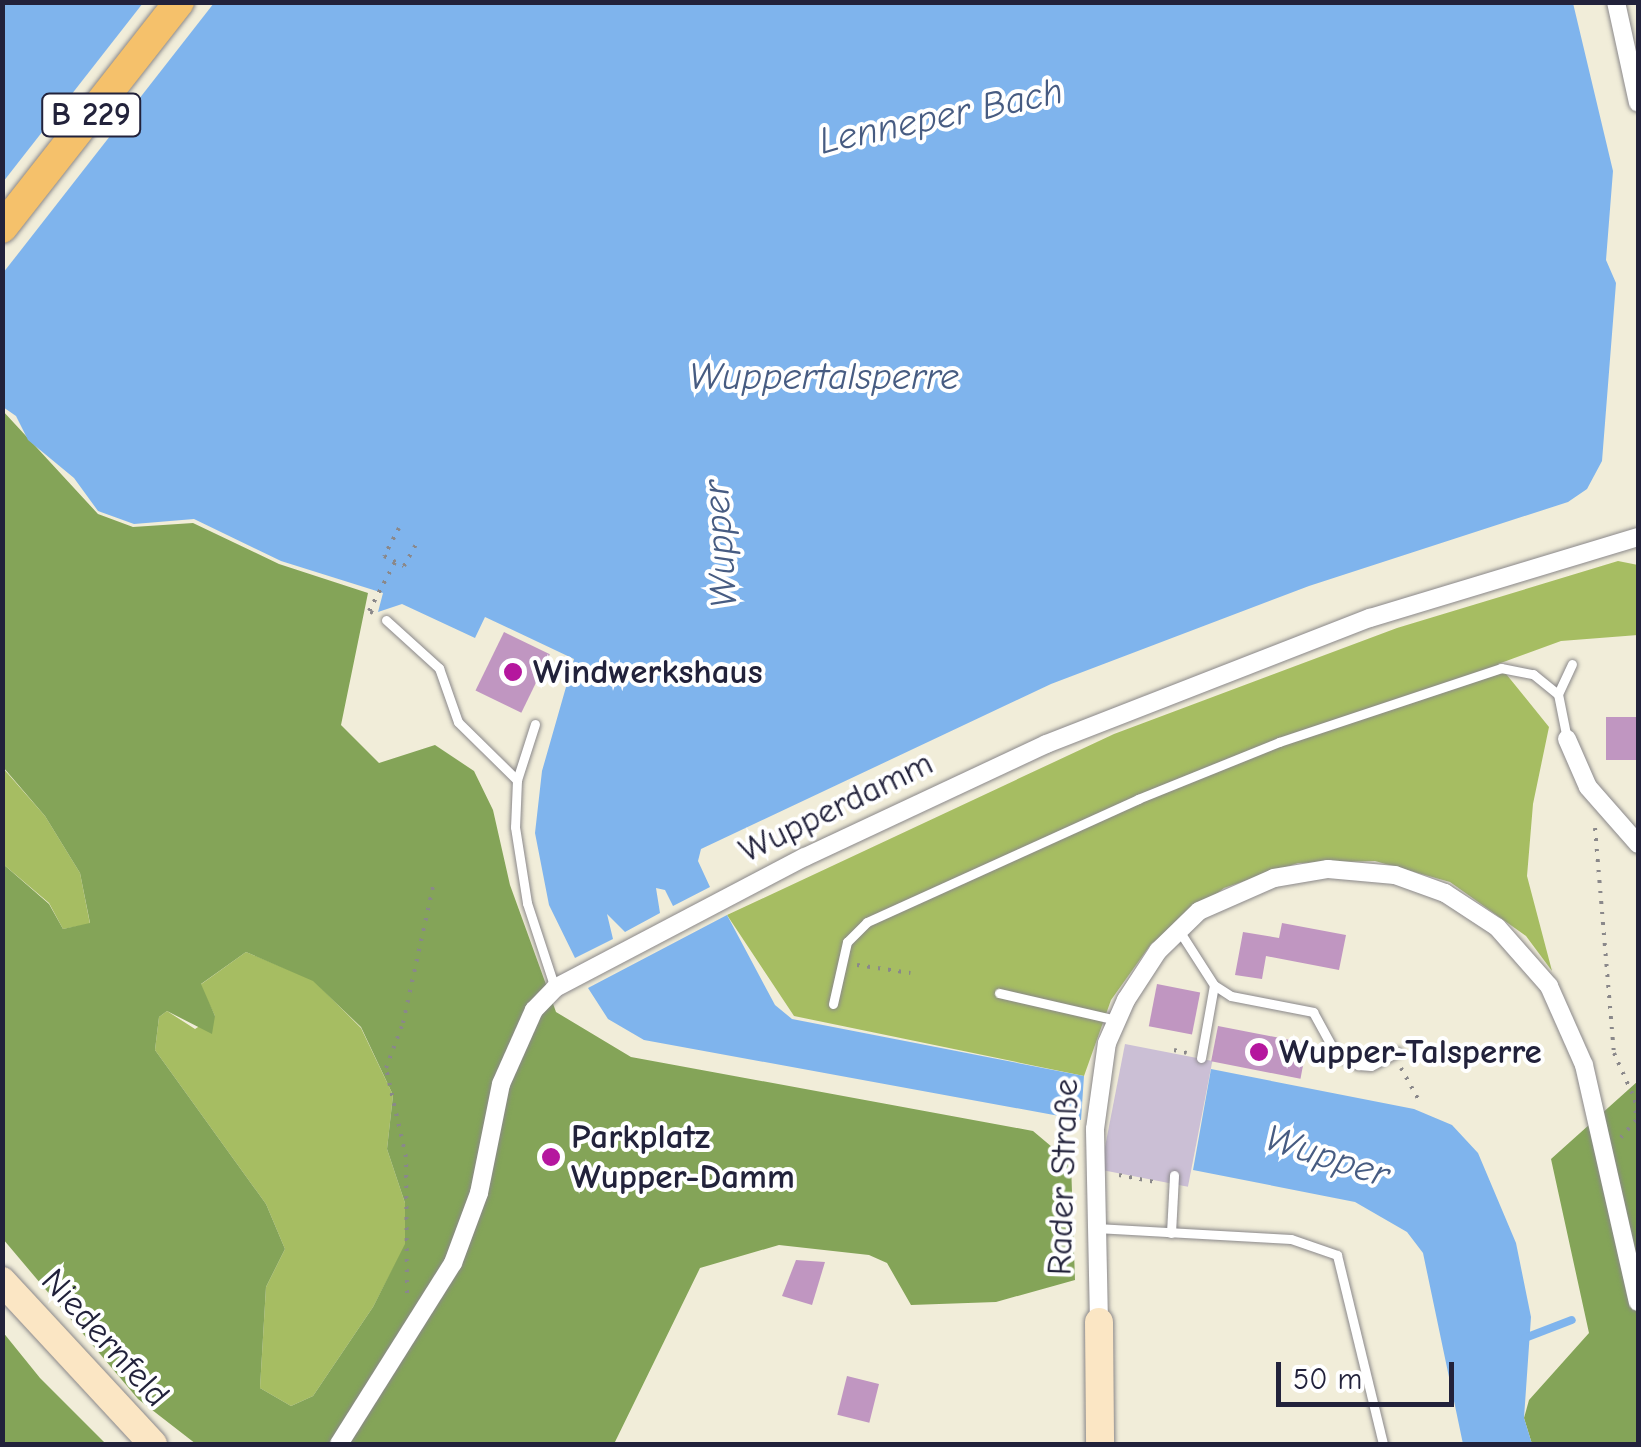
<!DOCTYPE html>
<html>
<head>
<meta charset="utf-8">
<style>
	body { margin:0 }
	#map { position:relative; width:1641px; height:1447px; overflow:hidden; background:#f1edd9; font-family:"Comic Neue",sans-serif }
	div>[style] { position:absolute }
	.industrial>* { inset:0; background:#cbbfd5; transform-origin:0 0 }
	.green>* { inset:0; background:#a6bd62 }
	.forest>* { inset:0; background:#84a458 }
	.water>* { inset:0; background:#7fb4ed }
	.pier>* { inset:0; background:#f1edd9 }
	.stream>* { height:8px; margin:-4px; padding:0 4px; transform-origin:4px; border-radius:4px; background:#7fb4ed }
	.building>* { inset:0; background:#c096c1; transform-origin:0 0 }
	.path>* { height:4px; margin-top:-2px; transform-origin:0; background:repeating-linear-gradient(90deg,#8a888a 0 2.5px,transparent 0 10.5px) }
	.roads { filter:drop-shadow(0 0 2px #8a888a) drop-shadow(0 0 2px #8a888a) }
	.lane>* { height:9px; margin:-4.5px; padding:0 4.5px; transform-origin:4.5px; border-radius:4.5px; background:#fff }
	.street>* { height:18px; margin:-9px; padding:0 9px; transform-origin:9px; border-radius:9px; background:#fff }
	.secondary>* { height:28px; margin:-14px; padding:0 14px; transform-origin:14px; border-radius:14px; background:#fbe6c4 }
	.primary>* { height:30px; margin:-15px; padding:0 15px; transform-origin:15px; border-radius:15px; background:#f5c16b }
	.dots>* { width:28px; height:28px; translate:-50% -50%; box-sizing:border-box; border:5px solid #fff; border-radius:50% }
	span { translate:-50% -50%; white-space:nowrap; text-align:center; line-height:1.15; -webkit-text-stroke:8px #fff; paint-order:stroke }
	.shield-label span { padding:2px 8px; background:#fff; border:2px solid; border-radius:8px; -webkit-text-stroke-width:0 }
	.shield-label { font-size:32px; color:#22223b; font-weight:700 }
	.poi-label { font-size:35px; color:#22223b; font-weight:700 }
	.left { translate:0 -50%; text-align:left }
	.street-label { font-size:35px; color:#22223b }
	.water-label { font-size:38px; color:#475c82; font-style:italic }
	.frame { position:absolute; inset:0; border:5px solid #22223b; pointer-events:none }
	.scale { position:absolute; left:1276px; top:1362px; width:178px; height:45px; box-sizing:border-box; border:5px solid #22223b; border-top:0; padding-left:12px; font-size:30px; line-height:35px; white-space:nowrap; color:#22223b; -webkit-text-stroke:8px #fff; paint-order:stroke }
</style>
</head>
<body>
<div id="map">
	<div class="industrial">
		<div style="left:1125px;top:1044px;width:89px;height:128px;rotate:11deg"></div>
	</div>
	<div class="green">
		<div style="clip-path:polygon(1618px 561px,1638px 565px,1638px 635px,1561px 641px,1498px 664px,1549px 727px,1533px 804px,1527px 876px,1552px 971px,1526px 936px,1450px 882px,1375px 861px,1298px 863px,1224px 888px,1151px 944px,1111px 1000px,1084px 1076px,794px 1016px,727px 915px,1114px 734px,1397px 628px)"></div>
		<div style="clip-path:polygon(2px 767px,45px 816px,80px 873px,90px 924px,63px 929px,49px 903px,3px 864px)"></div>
		<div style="clip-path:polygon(246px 952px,313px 980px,361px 1028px,393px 1095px,387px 1149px,405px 1203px,406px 1244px,373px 1307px,313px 1396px,291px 1406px,260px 1388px,266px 1287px,285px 1249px,266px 1204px,155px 1050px,159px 1017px,167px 1011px,195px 1029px,215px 1016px,200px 985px)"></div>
	</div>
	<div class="forest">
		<div style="clip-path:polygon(evenodd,2px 410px,98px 514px,133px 527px,193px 523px,279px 564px,368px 593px,341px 725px,379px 763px,435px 745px,474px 771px,493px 810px,510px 885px,556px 1012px,631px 1057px,1033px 1131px,1071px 1163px,1075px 1280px,996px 1302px,911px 1305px,887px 1263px,869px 1255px,779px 1245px,700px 1268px,614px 1444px,196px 1444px,138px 1399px,3px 1239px,3px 864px,49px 904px,63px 929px,90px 923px,80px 873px,45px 816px,3px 767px,2px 410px,246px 952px,313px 981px,361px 1027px,393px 1095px,387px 1149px,405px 1203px,405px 1244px,373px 1307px,313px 1396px,291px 1406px,260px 1388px,266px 1287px,285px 1249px,266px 1204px,155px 1050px,159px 1017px,167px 1011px,212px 1034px,215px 1016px,201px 984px,246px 952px)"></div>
		<div style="clip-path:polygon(1638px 1081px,1638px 1444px,1532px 1444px,1524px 1418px,1529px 1400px,1589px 1333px,1551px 1159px)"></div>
		<div style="clip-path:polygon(2px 1331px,40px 1378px,106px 1444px,3px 1444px)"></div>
	</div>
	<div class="water">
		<div style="clip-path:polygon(2px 3px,1573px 3px,1613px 171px,1606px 260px,1616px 283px,1602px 461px,1587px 489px,1568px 502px,1309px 586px,1051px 684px,701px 849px,698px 861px,710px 887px,673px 906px,665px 890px,656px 888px,660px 913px,625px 932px,607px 914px,613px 939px,575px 958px,549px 905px,535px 833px,542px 771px,574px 659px,485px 617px,475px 638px,402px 604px,378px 612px,383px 593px,281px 561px,194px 519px,134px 524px,98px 511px,74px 478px,28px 440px,16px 416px,3px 407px)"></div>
		<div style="clip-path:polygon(727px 915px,775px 1005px,792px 1019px,1084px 1076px,1081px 1120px,644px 1040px,608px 1019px,588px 988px)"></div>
		<div style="clip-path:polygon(1211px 1069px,1414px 1109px,1452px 1125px,1478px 1153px,1516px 1243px,1531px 1317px,1524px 1418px,1532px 1444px,1463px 1444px,1423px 1253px,1407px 1232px,1355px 1202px,1193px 1170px)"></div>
	</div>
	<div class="pier">
		<div style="clip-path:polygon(143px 3px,214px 3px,3px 273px,3px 182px)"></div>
	</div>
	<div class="stream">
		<div style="left:1525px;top:1338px;width:50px;rotate:-21deg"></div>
	</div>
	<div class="building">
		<div style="left:504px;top:632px;width:51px;height:65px;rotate:26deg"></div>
		<div style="left:1638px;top:717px;width:43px;height:32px;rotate:90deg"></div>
		<div style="clip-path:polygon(1282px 923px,1346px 935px,1339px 970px,1266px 956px,1262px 979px,1235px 975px,1243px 932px,1279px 938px)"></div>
		<div style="left:1157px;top:984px;width:44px;height:43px;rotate:11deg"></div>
		<div style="left:1218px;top:1026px;width:91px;height:36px;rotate:11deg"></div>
		<div style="clip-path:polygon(796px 1260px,825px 1262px,812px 1305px,782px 1296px)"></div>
		<div style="left:847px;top:1376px;width:33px;height:40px;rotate:14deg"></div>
	</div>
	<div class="path">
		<div style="left:399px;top:528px;width:32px;rotate:118deg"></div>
		<div style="left:384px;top:556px;width:22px;rotate:27deg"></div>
		<div style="left:404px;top:566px;width:31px;rotate:-61deg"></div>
		<div style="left:373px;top:613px;width:4px;rotate:-153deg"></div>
		<div style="left:369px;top:611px;width:55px;rotate:-62deg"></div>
		<div style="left:1595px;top:828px;width:226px;rotate:85.2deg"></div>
		<div style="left:1614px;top:1053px;width:51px;rotate:65.9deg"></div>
		<div style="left:1635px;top:1100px;width:20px;rotate:87deg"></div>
		<div style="left:1636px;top:1120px;width:23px;rotate:131deg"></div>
		<div style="left:857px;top:965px;width:54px;rotate:8.6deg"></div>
		<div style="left:1174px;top:1050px;width:13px;rotate:13deg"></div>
		<div style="left:1401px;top:1068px;width:35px;rotate:61deg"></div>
		<div style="left:1119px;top:1175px;width:36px;rotate:11deg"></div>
		<div style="left:407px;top:1293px;width:136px;rotate:-90.4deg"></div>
		<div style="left:406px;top:1157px;width:91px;rotate:-102.7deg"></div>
		<div style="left:386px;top:1068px;width:48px;rotate:-69.3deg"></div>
		<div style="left:403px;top:1023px;width:140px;rotate:-77.6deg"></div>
	</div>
	<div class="roads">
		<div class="lane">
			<div style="left:386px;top:620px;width:72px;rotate:42.2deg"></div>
			<div style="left:439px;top:668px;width:57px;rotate:70.6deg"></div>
			<div style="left:458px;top:722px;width:83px;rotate:44.5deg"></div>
			<div style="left:535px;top:724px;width:59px;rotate:107.8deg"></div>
			<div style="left:517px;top:780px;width:47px;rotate:92.4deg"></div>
			<div style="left:515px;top:827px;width:77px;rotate:81deg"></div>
			<div style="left:527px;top:903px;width:89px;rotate:71.8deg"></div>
			<div style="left:1567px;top:739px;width:46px;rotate:-101.3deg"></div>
			<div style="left:1558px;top:694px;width:33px;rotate:-65deg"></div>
			<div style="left:1178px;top:929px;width:67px;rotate:57.3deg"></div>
			<div style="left:1214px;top:985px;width:20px;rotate:33deg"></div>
			<div style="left:1231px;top:996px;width:84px;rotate:11deg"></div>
			<div style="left:1313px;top:1012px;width:48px;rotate:61.3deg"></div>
			<div style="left:1336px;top:1054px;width:25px;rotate:27deg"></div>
			<div style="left:1358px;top:1065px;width:13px;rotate:4deg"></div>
			<div style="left:1371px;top:1066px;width:30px;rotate:-28deg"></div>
			<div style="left:999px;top:993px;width:121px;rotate:12.9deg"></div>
			<div style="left:833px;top:1004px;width:64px;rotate:-77.3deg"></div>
			<div style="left:847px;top:942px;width:28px;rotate:-45deg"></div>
			<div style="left:867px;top:922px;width:298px;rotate:-24.4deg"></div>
			<div style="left:1138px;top:799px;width:152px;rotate:-22deg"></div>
			<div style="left:1279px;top:742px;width:234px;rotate:-18.4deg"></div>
			<div style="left:1501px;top:668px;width:33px;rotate:11deg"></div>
			<div style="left:1533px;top:674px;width:32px;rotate:39deg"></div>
			<div style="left:1201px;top:1058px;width:74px;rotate:-79.9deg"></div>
			<div style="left:1096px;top:1228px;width:195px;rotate:3.2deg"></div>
			<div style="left:1291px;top:1239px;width:49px;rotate:19.2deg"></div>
			<div style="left:1337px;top:1255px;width:195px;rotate:76.3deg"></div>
			<div style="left:1171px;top:1233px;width:58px;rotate:-87deg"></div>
		</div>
		<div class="street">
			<div style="left:1616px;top:2px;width:103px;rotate:77.7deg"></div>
			<div style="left:1567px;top:739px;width:52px;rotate:66.4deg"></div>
			<div style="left:1588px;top:787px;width:76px;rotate:48.7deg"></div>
			<div style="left:1099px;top:1322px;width:193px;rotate:-91.2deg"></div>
			<div style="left:1095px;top:1129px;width:87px;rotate:-82.1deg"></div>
			<div style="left:1107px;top:1043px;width:47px;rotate:-66.2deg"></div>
			<div style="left:1126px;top:1000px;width:59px;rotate:-56.9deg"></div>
			<div style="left:1158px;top:951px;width:57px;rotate:-44.3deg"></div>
			<div style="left:1199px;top:911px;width:82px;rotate:-23.7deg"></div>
			<div style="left:1274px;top:878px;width:55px;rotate:-9.5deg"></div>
			<div style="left:1328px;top:869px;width:67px;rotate:5.1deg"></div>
			<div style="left:1395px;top:875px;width:53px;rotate:19.8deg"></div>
			<div style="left:1445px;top:893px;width:62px;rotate:33.2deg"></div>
			<div style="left:1497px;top:927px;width:79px;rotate:48.6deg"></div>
			<div style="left:1549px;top:986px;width:86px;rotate:66.1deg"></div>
			<div style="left:1584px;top:1065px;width:243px;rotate:77.2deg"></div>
			<div style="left:339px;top:1444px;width:214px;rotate:-57.8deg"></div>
			<div style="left:453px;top:1263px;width:75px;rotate:-69.6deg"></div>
			<div style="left:479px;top:1193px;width:111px;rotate:-78.6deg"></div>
			<div style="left:501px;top:1084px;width:81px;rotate:-66deg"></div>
			<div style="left:534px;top:1010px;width:30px;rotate:-46deg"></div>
			<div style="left:555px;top:988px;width:282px;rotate:-27.7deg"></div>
			<div style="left:805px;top:857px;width:266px;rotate:-25.1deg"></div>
			<div style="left:1046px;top:744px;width:348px;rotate:-21.3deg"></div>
			<div style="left:1370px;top:618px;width:280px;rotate:-16.8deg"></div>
		</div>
		<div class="secondary">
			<div style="left:2px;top:1281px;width:222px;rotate:47.2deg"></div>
			<div style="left:1099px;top:1322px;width:122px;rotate:89.5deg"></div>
		</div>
		<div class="primary">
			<div style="left:2px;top:228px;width:287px;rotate:-51.9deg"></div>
		</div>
	</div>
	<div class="dots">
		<div style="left:513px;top:672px;background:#b5179e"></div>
		<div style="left:1259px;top:1052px;background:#b5179e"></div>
		<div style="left:551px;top:1157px;background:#b5179e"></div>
	</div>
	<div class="shield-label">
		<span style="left:91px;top:115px">B 229</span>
	</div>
	<div class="poi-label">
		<span class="left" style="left:533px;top:672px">Windwerkshaus</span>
		<span class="left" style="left:1279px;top:1052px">Wupper-Talsperre</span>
		<span class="left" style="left:571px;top:1157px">Parkplatz<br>Wupper-Damm</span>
	</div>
	<div class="street-label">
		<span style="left:836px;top:807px;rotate:-26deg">Wupperdamm</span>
		<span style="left:1063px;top:1177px;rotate:-88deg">Rader Straße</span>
		<span style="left:105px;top:1338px;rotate:48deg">Niedernfeld</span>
	</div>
	<div class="water-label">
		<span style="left:941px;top:117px;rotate:-12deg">Lenneper Bach</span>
		<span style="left:824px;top:378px">Wuppertalsperre</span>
		<span style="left:721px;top:544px;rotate:-94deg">Wupper</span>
		<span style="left:1327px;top:1157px;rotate:18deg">Wupper</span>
	</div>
	<div class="frame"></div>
	<div class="scale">50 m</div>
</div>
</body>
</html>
